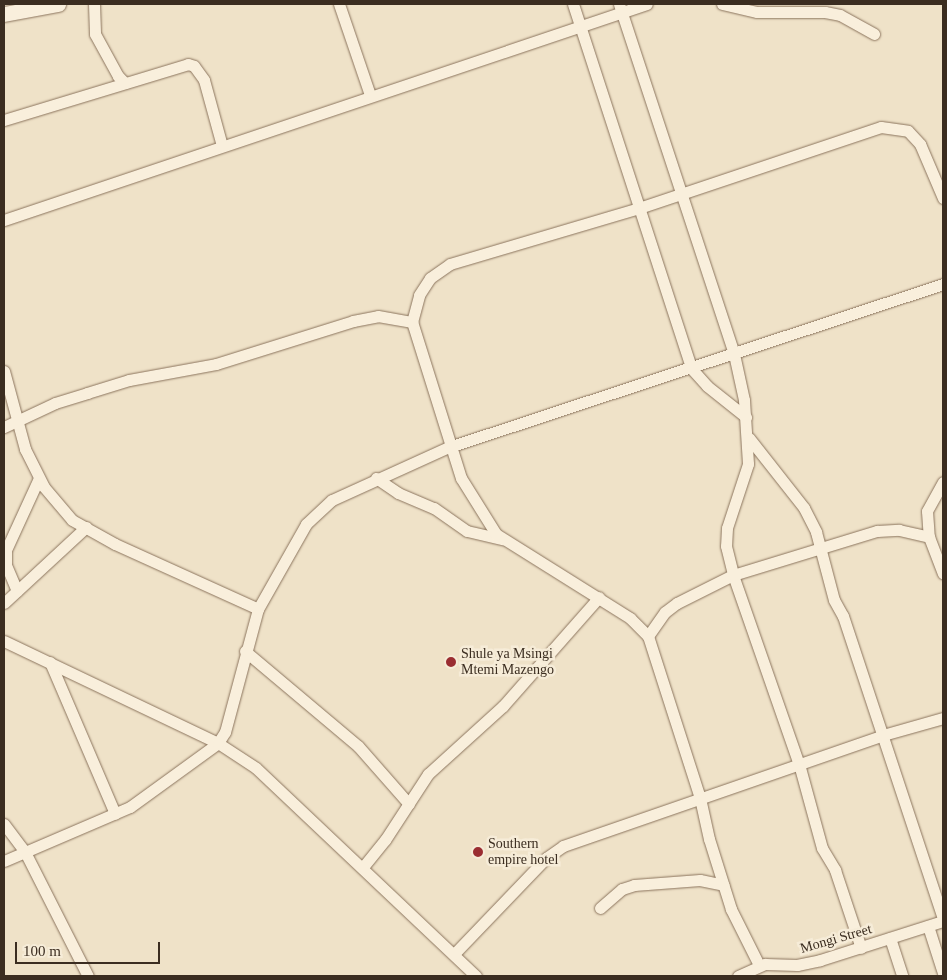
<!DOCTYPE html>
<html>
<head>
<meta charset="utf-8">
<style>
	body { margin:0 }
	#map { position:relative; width:947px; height:980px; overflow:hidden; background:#efe2c8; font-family:"Times New Roman",serif }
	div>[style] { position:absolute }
	.roads { filter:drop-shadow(0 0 1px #8b745d) drop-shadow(0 0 1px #8b745d) }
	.street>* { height:11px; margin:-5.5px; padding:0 5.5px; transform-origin:5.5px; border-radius:5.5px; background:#f9efdc }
	.secondary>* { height:15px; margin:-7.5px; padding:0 7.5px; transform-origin:7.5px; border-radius:7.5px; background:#f9efdc }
	.dots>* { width:14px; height:14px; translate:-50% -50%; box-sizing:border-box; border:2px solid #f6ecd8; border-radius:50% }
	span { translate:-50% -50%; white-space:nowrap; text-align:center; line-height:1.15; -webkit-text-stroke:5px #f6ecd8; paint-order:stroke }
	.poi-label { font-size:14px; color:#3b2d20 }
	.left { translate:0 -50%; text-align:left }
	.street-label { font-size:14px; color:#3b2d20 }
	.frame { position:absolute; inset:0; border:5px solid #3b2d20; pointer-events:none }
	.scale { position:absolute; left:15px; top:942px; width:145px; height:22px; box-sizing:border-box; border:2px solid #3b2d20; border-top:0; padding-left:6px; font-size:15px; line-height:18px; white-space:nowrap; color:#3b2d20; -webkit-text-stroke:4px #f6ecd8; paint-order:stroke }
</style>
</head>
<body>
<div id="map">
	<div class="roads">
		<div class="street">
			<div style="left:94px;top:4px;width:30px;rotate:88deg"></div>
			<div style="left:95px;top:34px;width:48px;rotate:61.3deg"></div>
			<div style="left:118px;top:76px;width:10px;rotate:45deg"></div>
			<div style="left:339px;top:4px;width:96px;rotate:71.2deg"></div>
			<div style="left:573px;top:4px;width:383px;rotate:72deg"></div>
			<div style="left:691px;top:368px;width:24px;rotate:48deg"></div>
			<div style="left:707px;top:386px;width:50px;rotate:38.5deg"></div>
			<div style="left:619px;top:4px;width:368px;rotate:71.8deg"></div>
			<div style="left:734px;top:354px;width:47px;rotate:77.7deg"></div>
			<div style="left:744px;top:400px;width:64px;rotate:86.4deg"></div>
			<div style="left:748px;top:464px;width:67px;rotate:108.2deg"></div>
			<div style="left:727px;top:528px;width:18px;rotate:93deg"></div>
			<div style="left:726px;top:546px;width:30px;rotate:76deg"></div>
			<div style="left:733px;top:575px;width:200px;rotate:70.8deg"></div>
			<div style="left:799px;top:764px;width:87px;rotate:74.7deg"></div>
			<div style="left:822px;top:848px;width:26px;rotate:59deg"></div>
			<div style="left:835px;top:870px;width:82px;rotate:71.6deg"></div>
			<div style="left:722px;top:4px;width:36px;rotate:13deg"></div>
			<div style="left:757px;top:12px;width:68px"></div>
			<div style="left:825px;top:12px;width:15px;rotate:11deg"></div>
			<div style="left:840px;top:15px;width:39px;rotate:29deg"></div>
			<div style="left:4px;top:120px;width:192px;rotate:-16.9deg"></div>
			<div style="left:188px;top:64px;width:6px;rotate:18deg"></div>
			<div style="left:194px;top:66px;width:17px;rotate:54deg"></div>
			<div style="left:204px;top:80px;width:68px;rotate:74.7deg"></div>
			<div style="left:4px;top:220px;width:678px;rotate:-18.57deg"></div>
			<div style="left:4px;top:371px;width:81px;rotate:74.9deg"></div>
			<div style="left:25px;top:449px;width:42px;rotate:63.4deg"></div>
			<div style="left:44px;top:487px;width:43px;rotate:49.7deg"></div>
			<div style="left:72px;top:520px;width:49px;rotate:29.2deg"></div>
			<div style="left:115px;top:544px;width:157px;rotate:24.4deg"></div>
			<div style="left:4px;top:427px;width:56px;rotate:-25.2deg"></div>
			<div style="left:55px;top:403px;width:34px;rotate:-17deg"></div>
			<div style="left:87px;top:393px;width:44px;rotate:-17.2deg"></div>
			<div style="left:129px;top:380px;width:88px;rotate:-10.4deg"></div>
			<div style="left:216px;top:364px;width:144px;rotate:-17.4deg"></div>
			<div style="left:353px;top:321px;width:25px;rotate:-11deg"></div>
			<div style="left:378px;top:316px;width:35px;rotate:10deg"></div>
			<div style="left:749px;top:438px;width:89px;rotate:51.8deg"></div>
			<div style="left:804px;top:508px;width:27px;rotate:63deg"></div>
			<div style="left:816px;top:532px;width:70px;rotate:75.2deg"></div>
			<div style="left:834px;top:600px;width:18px;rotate:61deg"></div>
			<div style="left:843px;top:616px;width:318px;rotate:71.7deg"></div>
			<div style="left:376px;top:478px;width:27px;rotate:34deg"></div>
			<div style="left:398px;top:493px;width:39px;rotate:23deg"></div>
			<div style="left:434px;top:508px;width:40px;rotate:34.9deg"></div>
			<div style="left:467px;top:531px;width:37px;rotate:13deg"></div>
			<div style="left:943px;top:482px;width:33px;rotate:119deg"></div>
			<div style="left:927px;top:511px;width:26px;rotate:86deg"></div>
			<div style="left:929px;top:537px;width:39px;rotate:69deg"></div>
			<div style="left:17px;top:591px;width:28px;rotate:-113deg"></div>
			<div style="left:6px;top:565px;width:15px;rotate:-90deg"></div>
			<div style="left:6px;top:550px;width:79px;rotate:-65.4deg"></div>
			<div style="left:4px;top:603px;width:112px;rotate:-42.8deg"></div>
			<div style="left:648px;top:636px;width:29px;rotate:-55deg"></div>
			<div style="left:665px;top:612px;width:15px;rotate:-37deg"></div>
			<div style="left:677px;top:603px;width:63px;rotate:-26.6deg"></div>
			<div style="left:733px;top:575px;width:151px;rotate:-17deg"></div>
			<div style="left:877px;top:531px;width:22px;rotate:-3deg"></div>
			<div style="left:899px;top:530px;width:31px;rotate:13deg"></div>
			<div style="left:4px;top:641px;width:237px;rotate:25.5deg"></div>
			<div style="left:218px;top:743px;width:45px;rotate:33.3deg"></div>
			<div style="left:256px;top:768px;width:303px;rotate:43.4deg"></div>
			<div style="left:245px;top:651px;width:148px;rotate:40.1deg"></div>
			<div style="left:358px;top:746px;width:77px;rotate:48.7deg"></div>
			<div style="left:50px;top:662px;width:165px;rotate:66.8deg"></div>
			<div style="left:4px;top:824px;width:35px;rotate:53deg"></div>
			<div style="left:25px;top:852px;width:139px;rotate:63.1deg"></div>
			<div style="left:4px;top:861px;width:137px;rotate:-23.2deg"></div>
			<div style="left:130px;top:807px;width:109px;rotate:-36deg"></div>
			<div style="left:218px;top:743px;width:13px;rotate:-58deg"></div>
			<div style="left:225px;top:732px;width:127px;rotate:-75deg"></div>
			<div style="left:258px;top:609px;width:98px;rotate:-60.5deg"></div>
			<div style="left:306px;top:524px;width:35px;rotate:-43deg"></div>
			<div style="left:332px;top:500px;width:128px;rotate:-24.4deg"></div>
			<div style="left:449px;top:447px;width:520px;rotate:-18.26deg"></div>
			<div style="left:363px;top:867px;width:35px;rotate:-51deg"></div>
			<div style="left:385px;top:840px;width:79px;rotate:-56.9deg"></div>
			<div style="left:428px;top:774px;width:101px;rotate:-42.2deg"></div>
			<div style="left:503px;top:706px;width:145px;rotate:-48.6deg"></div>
			<div style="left:600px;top:908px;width:29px;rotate:-41deg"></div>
			<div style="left:622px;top:889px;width:13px;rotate:-18deg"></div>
			<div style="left:634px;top:885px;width:66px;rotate:-4.3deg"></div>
			<div style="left:700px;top:880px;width:24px;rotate:12deg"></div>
			<div style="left:928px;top:926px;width:49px;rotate:72.3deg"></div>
			<div style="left:890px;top:938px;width:40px;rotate:72deg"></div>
			<div style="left:454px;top:954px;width:133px;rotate:-46.2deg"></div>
			<div style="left:546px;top:858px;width:21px;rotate:-35deg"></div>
			<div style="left:563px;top:846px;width:339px;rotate:-19.1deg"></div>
			<div style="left:883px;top:735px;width:62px;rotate:-15.8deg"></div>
			<div style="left:759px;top:965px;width:63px;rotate:-116.6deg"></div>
			<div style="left:731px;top:909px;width:73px;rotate:-107.4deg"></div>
			<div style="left:709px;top:839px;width:42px;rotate:-102.4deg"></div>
			<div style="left:700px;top:798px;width:170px;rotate:-107.8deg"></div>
			<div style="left:648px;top:636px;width:25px;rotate:-135deg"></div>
			<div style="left:630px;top:618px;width:158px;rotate:-147.9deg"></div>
			<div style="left:496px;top:534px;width:66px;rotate:-122deg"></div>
			<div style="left:461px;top:478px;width:164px;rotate:-107.4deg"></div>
			<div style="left:412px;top:322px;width:28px;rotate:-75deg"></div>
			<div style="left:419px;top:295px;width:20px;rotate:-57deg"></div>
			<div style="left:430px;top:278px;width:24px;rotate:-35deg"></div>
			<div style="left:450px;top:264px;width:197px;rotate:-16.5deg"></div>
			<div style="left:639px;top:208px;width:255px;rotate:-18.5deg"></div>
			<div style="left:881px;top:127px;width:27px;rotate:8deg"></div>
			<div style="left:908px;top:131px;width:18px;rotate:47deg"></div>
			<div style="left:920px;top:144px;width:59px;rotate:66.9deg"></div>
			<div style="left:738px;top:976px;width:30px;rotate:-24deg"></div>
			<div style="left:765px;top:964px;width:32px;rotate:2deg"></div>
			<div style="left:797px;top:965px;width:24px;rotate:-12deg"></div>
			<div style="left:820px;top:960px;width:129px;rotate:-17.6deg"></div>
		</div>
		<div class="secondary">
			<div style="left:4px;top:14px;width:55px;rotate:-10.5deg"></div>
		</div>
	</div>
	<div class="dots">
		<div style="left:451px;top:662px;background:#9a2d31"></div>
		<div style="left:478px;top:852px;background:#9a2d31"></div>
	</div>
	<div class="poi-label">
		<span class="left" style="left:461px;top:662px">Shule ya Msingi<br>Mtemi Mazengo</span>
		<span class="left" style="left:488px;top:852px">Southern<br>empire hotel</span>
	</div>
	<div class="street-label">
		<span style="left:836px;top:939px;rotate:-16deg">Mongi Street</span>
	</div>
	<div class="frame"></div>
	<div class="scale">100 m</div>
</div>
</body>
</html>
